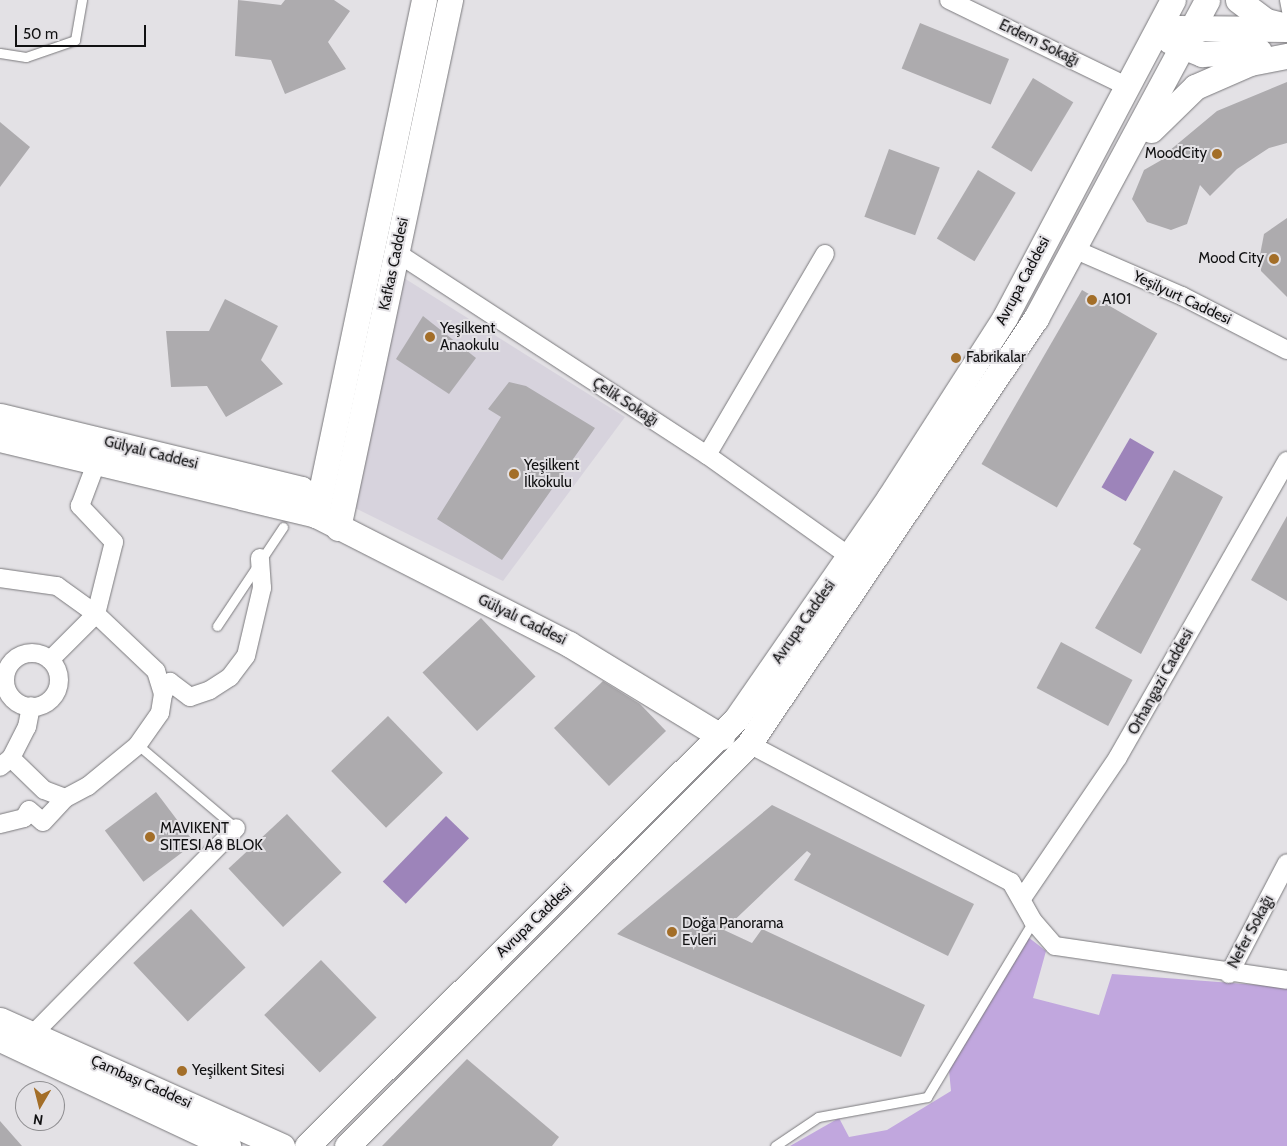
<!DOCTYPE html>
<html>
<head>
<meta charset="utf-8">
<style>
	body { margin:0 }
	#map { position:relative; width:1287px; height:1146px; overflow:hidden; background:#e3e1e5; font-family:Cabin,sans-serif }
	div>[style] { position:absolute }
	.built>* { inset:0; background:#d7d3dd }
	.green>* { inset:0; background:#c1a7de }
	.water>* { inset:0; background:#9d84ba; transform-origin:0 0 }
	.building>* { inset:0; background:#adabae; transform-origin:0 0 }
	.roads { filter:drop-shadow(0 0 1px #7a797c) drop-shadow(0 0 1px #7a797c) }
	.lane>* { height:9px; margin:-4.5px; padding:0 4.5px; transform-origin:4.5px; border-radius:4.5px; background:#fff }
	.street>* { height:18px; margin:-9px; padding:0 9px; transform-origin:9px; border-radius:9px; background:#fff }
	.street>.ring { margin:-9px; padding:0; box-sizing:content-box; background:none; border:18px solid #fff; border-radius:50% }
	.secondary>* { height:25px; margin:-12.5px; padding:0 12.5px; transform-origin:12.5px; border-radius:12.5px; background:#fff }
	.dots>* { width:14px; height:14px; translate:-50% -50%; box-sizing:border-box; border:2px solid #e3e1e5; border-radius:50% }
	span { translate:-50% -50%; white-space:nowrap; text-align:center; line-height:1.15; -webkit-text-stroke:4px #e3e1e5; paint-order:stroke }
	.street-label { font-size:15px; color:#111112 }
	.poi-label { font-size:15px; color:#111112 }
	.right { translate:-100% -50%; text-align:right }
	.left { translate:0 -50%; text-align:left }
	.north { position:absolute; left:15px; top:1081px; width:50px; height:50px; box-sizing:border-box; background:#e3e1e5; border:1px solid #8f8e91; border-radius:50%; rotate:188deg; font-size:14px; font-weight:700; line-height:20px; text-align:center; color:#111112 }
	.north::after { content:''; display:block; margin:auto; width:18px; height:22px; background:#a36e28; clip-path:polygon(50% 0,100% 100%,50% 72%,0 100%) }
	.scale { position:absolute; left:15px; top:25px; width:131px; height:22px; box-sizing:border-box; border:2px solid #111112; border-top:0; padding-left:6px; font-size:15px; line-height:18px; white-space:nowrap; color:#111112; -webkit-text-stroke:4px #e3e1e5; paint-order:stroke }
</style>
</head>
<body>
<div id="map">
	<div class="built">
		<div style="clip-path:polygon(404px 278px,625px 417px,503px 581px,353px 507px)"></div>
	</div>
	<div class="green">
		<div style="clip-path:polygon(1028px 937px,1046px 951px,1033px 998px,1099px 1015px,1112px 974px,1287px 987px,1287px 1146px,790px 1146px,839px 1118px,849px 1137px,887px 1130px,951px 1091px,949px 1070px)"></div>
	</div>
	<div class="water">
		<div style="left:1130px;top:438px;width:28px;height:57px;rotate:30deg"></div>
		<div style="left:446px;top:816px;width:32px;height:91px;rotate:44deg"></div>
	</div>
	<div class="building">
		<div style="clip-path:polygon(238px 0,281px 5px,285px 0,334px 0,350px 11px,328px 42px,346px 69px,285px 94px,271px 60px,235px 56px)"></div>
		<div style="left:920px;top:23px;width:96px;height:49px;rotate:22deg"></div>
		<div style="left:1033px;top:78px;width:47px;height:81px;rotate:31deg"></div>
		<div style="clip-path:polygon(1287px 82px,1287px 143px,1269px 148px,1237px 169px,1210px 196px,1200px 185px,1187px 224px,1171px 230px,1147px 222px,1132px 199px,1144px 170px,1172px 154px,1169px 151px,1217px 111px)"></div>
		<div style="clip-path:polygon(0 122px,30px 147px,0 187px)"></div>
		<div style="left:889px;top:149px;width:54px;height:72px;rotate:20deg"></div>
		<div style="left:978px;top:170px;width:44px;height:80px;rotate:31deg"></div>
		<div style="clip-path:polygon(1287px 218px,1287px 297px,1261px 271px,1260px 255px,1264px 234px)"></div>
		<div style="left:1082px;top:290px;width:87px;height:201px;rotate:30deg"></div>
		<div style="clip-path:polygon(225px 299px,278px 326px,261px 360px,283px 384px,226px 417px,207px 386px,171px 387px,166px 331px,209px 331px)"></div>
		<div style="clip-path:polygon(423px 316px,476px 358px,449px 394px,396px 359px)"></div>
		<div style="clip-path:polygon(509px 382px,526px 386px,595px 428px,502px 560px,437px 519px,501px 417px,488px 409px)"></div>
		<div style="clip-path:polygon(1174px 470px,1223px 497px,1141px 654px,1095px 628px,1141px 549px,1133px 544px)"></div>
		<div style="clip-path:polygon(1287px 516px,1287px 601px,1251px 580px)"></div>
		<div style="left:481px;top:618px;width:80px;height:80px;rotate:47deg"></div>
		<div style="left:1061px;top:642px;width:81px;height:52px;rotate:28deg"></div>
		<div style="clip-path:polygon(603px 681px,640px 704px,666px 731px,609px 786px,554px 728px)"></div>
		<div style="left:388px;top:716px;width:79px;height:79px;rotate:46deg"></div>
		<div style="left:156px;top:792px;width:64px;height:64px;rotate:53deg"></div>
		<div style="clip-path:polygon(772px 805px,974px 904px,948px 956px,794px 880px,811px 854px,807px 851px,724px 930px,752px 943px,762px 929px,925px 1005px,901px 1057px,617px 934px)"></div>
		<div style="left:287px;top:814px;width:80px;height:80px;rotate:47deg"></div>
		<div style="left:191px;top:909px;width:80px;height:79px;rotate:47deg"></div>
		<div style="left:321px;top:960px;width:80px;height:79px;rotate:46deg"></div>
		<div style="clip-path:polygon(467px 1059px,559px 1137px,552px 1146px,382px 1146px)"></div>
		<div style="clip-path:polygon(0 1121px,22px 1146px,0 1146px)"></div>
	</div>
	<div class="roads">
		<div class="lane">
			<div style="left:1284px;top:0;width:16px;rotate:79deg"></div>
			<div style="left:0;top:53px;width:26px;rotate:9deg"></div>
			<div style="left:26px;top:57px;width:52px;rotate:-19.1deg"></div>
			<div style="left:75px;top:40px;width:41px;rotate:-80.1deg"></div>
			<div style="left:217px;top:626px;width:119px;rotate:-56.3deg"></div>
			<div style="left:138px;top:745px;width:128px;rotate:40.3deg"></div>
			<div style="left:775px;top:1146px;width:52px;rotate:-34deg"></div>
			<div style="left:818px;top:1117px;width:111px;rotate:-10.4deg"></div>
			<div style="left:927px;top:1097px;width:205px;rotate:-58.9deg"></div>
		</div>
		<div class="street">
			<div style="left:949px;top:0;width:199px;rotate:25.9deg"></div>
			<div style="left:1076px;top:250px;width:116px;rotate:23.5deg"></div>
			<div style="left:1182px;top:296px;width:118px;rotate:27.2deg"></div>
			<div style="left:397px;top:253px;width:370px;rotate:33.1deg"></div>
			<div style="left:707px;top:455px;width:174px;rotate:35.4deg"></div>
			<div style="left:707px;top:455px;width:233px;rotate:-59.6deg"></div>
			<div style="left:0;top:578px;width:58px;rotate:8deg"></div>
			<div style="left:57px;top:586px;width:48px;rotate:35.7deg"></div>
			<div style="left:96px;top:614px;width:83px;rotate:43.5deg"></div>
			<div style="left:156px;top:671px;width:24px;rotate:73deg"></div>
			<div style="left:163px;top:694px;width:19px;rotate:99deg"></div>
			<div style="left:160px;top:713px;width:39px;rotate:125deg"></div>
			<div style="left:138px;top:745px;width:65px;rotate:140.6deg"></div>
			<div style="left:88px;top:786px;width:26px;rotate:152deg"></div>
			<div style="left:65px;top:798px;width:22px;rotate:-159deg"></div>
			<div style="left:44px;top:790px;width:46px;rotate:-135.9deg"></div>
			<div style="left:11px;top:758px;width:14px;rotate:141deg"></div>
			<div class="ring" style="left:5px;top:653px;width:36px;height:36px"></div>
			<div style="left:50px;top:660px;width:65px;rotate:-45deg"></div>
			<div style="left:96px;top:614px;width:74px;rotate:-76deg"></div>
			<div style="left:114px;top:542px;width:50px;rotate:-133.4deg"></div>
			<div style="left:80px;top:506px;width:48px;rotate:-69.3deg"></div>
			<div style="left:163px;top:694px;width:14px;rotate:-60deg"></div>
			<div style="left:170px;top:682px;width:25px;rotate:37deg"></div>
			<div style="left:190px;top:697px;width:21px;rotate:-19deg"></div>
			<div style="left:210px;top:690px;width:24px;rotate:-33deg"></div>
			<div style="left:230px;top:677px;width:26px;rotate:-53deg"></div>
			<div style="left:246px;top:656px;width:70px;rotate:-76.8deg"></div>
			<div style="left:262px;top:588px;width:30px;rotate:-94deg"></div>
			<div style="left:749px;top:744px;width:296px;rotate:27.8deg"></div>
			<div style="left:1011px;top:882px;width:45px;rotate:60.6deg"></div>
			<div style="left:1033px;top:921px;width:33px;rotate:49deg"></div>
			<div style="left:1055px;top:946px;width:234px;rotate:8.3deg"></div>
			<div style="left:11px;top:758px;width:35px;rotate:-63deg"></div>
			<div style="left:27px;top:727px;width:21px;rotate:-79deg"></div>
			<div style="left:0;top:824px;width:25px;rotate:-14deg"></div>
			<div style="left:24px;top:818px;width:9px;rotate:-58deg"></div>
			<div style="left:29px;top:810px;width:18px;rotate:41deg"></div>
			<div style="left:43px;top:822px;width:33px;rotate:-47deg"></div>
			<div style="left:1023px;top:897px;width:169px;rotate:-55.8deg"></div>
			<div style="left:1118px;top:757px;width:341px;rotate:-60.3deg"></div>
			<div style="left:1229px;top:974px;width:125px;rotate:-62.4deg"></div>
			<div style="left:33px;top:1034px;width:289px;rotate:-45.4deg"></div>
		</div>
		<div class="secondary">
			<div style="left:1238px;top:0;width:35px;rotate:37deg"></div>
			<div style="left:1266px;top:21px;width:16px;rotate:14deg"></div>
			<div style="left:1179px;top:28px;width:108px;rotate:0.5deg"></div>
			<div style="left:1170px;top:41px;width:35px;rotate:22deg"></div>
			<div style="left:1202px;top:54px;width:57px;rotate:-3deg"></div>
			<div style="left:1151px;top:130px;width:62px;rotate:-44.3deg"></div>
			<div style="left:1195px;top:87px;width:60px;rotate:-23.6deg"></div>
			<div style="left:1250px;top:63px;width:38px;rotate:-11deg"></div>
			<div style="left:0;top:416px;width:310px;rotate:13.6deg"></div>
			<div style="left:301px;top:489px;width:13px;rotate:42deg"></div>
			<div style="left:311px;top:498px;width:18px;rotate:74deg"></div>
			<div style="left:0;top:439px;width:325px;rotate:13.5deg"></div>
			<div style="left:316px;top:515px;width:284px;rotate:27deg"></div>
			<div style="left:569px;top:644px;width:179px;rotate:31.3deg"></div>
			<div style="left:316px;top:515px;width:526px;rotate:-78.16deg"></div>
			<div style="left:338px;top:528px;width:540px;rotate:-78.02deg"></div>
			<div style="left:0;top:1020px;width:309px;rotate:24.1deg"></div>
			<div style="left:0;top:1039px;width:252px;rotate:25.1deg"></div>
			<div style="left:307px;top:1146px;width:605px;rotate:-44.87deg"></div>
			<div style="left:736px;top:719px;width:269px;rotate:-55.3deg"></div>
			<div style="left:889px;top:498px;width:215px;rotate:-57.3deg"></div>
			<div style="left:1005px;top:317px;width:359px;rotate:-62.1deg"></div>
			<div style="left:347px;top:1146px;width:569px;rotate:-45deg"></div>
			<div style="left:749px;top:744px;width:514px;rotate:-56.03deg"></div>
			<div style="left:1036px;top:318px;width:361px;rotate:-61.7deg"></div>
		</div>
	</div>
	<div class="dots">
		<div style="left:1217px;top:154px;background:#a36e28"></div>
		<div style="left:1274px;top:259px;background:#a36e28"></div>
		<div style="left:1092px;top:300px;background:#a36e28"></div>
		<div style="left:430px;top:337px;background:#a36e28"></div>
		<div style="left:956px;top:358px;background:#a36e28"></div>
		<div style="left:514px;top:474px;background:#a36e28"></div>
		<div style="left:150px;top:837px;background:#a36e28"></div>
		<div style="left:672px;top:932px;background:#a36e28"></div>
		<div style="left:182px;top:1071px;background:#a36e28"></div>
	</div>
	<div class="street-label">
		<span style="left:1039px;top:43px;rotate:26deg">Erdem Sokağı</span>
		<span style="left:394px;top:264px;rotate:-78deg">Kafkas Caddesi</span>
		<span style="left:1023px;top:281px;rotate:-62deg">Avrupa Caddesi</span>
		<span style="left:1182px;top:298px;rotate:25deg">Yeşilyurt Caddesi</span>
		<span style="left:625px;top:402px;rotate:33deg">Çelik Sokağı</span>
		<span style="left:151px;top:453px;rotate:14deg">Gülyalı Caddesi</span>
		<span style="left:522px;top:620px;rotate:26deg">Gülyalı Caddesi</span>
		<span style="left:804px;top:622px;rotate:-55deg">Avrupa Caddesi</span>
		<span style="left:1161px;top:682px;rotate:-61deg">Orhangazi Caddesi</span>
		<span style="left:534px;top:921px;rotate:-44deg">Avrupa Caddesi</span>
		<span style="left:1251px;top:932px;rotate:-62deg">Nefer Sokağı</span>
		<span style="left:141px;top:1082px;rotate:24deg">Çambaşı Caddesi</span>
	</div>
	<div class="poi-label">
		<span class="right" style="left:1207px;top:154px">MoodCity</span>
		<span class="right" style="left:1264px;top:259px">Mood City</span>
		<span class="left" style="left:1102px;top:300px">A101</span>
		<span class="left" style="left:440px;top:337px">Yeşilkent<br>Anaokulu</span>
		<span class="left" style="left:966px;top:358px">Fabrikalar</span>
		<span class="left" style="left:524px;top:474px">Yeşilkent<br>İlkokulu</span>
		<span class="left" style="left:160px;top:837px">MAVIKENT<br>SITESI A8 BLOK</span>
		<span class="left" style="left:682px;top:932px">Doğa Panorama<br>Evleri</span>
		<span class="left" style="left:192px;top:1071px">Yeşilkent Sitesi</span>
	</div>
	<div class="north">N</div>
	<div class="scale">50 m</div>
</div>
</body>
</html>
